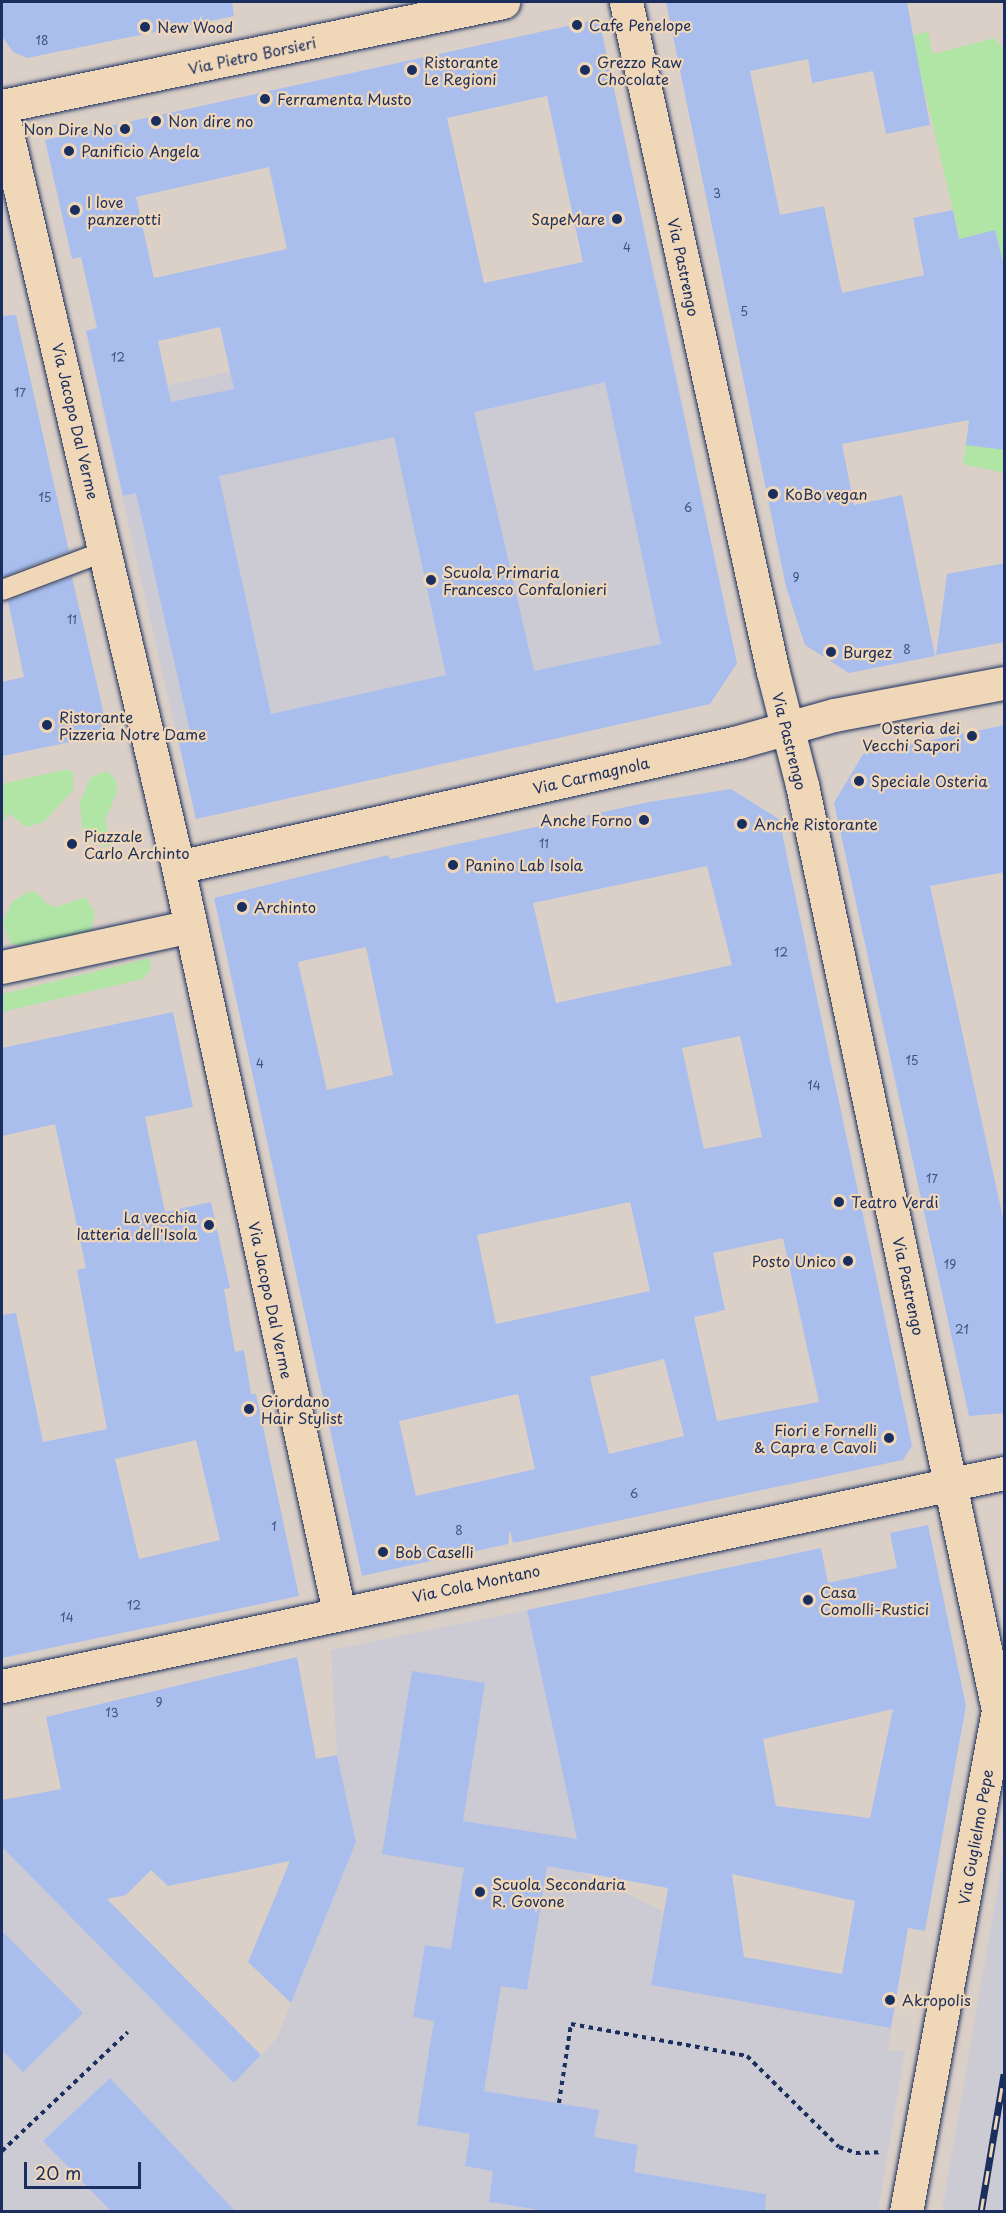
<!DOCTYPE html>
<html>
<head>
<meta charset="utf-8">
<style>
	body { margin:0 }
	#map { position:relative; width:1006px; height:2213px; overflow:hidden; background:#dbd0c8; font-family:"Playpen Sans",sans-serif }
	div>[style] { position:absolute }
	.built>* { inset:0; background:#cccbd3 }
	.green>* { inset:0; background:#b1e5a6 }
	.building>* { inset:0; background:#aabeed }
	.path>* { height:4px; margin-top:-2px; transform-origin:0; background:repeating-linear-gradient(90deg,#1b2f5e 0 4.5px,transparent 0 9px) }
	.roads { filter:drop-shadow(0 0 2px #1b2f5e) drop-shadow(0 0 2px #1b2f5e) }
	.lane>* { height:20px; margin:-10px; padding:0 10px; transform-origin:10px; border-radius:10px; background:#f0d7b8 }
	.street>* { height:33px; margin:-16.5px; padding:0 16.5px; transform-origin:16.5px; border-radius:16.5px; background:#f0d7b8 }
	.rail>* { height:7px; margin-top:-3.5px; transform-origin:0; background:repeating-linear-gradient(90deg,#f0d7b8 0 14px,#1b2f5e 0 28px); box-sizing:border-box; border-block:2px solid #1b2f5e }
	.dots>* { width:16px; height:16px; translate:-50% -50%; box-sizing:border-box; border:3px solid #f0d7b8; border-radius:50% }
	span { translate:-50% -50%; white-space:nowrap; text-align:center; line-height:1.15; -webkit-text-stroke:4.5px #f0d7b8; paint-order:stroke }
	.number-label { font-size:12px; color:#3f5382 }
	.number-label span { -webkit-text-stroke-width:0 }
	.poi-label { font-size:15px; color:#1b2f5e }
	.left { translate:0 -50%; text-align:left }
	.right { translate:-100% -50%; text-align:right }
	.street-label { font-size:15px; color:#1b2f5e }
	.frame { position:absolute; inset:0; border:3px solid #1b2f5e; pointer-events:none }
	.scale { position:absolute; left:24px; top:2162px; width:117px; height:27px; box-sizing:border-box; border:3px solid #1b2f5e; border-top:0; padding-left:8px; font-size:18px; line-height:21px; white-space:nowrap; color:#1b2f5e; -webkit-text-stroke:4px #f0d7b8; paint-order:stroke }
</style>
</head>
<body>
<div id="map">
	<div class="built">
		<div style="clip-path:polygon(656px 279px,737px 664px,710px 704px,196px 819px,100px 400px)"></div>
		<div style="clip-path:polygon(527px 1610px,584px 1873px,663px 1911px,651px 1985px,891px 2028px,888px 2050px,905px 2051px,878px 2211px,2px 2211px,2px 1847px,234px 2083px,277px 2038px,356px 1842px,337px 1755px,331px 1650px)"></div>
		<div style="clip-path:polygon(1004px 1851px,1004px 2211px,942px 2211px)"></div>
	</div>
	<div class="green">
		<div style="clip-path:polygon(928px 32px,933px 54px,994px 38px,1004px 50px,1004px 473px,963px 464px,983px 335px,919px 68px,913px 35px)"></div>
		<div style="clip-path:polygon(68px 769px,73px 773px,73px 790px,44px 822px,26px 827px,9px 813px,2px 825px,2px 784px)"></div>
		<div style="clip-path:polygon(107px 771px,116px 780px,117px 792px,105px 820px,111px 845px,105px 847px,91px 841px,82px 827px,80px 803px,90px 778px)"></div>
		<div style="clip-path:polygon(28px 892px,36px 892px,47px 904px,57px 907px,85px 897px,95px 912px,91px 932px,20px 946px,10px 943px,3px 921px,12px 902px)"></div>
		<div style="clip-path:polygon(150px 958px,151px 969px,143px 979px,2px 1012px,2px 994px)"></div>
	</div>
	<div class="building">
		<div style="clip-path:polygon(2px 2px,232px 2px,234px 16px,27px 58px,13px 52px,2px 36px)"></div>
		<div style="clip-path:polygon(666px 2px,907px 2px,930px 125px,886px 134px,873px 71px,812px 83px,808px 59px,750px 71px,780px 215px,824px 206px,842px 293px,924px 275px,913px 218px,953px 210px,959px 239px,995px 230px,1005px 269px,1005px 450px,966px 445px,969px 420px,842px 444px,854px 505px,902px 495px,935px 656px,849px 673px,805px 645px,786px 587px)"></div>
		<div style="clip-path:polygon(evenodd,599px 19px,737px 663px,710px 704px,196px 819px,178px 739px,191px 736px,136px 493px,123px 496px,86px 331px,97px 328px,81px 257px,72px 259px,45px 140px,599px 19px,547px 96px,583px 262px,484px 283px,447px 118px,547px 96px,599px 19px,269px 167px,287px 249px,154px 278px,136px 197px,269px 167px,599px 19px,220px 327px,234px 389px,171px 402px,158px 341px,220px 327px,599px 19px,605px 382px,661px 644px,534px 671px,474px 412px,605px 382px,599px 19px,394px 437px,446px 675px,271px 714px,219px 476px,394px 437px)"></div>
		<div style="clip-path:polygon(16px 315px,69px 551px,3px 577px,2px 316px)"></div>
		<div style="clip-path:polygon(1005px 563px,1005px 642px,936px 655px,947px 574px)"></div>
		<div style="clip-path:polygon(72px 577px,106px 723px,100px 736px,2px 756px,2px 682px,24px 677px,8px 601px)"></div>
		<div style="clip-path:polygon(1005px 725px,1005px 872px,930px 886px,1005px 1227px,1005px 1413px,969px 1416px,834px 803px,863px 754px)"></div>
		<div style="clip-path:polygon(evenodd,731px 789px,779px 819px,912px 1446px,903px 1460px,513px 1543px,510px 1530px,508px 1544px,362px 1576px,214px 898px,388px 855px,390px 859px,649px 802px,731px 789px,707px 866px,732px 965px,556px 1003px,533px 903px,707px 866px,731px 789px,366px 947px,393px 1075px,327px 1090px,298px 962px,366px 947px,731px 789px,740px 1036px,762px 1137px,704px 1149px,682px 1048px,740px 1036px,731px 789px,630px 1202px,650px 1291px,496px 1324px,477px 1235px,630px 1202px,731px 789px,783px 1238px,819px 1402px,717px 1421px,694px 1317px,725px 1310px,713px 1253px,783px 1238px,731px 789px,664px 1359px,684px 1436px,609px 1454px,590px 1377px,664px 1359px,731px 789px,518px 1394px,535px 1469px,416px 1496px,399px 1421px,518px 1394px)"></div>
		<div style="clip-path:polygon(evenodd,173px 1012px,193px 1107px,145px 1117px,165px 1212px,211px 1202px,230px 1288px,224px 1289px,235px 1352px,244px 1350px,251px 1394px,256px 1394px,299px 1596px,2px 1658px,2px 1315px,16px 1313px,43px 1442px,107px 1429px,77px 1270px,86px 1268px,55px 1124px,2px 1136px,2px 1048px,173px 1012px,196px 1440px,220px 1540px,139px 1559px,115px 1459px,196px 1440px)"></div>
		<div style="clip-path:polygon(evenodd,928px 1525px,966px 1706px,925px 1931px,908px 1928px,891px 2028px,651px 1985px,668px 1888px,547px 1866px,527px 1990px,501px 1986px,484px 2091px,599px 2110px,594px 2137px,638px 2145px,634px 2172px,766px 2194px,765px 2211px,547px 2211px,489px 2202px,493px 2171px,465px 2166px,470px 2134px,417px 2125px,434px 2021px,413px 2017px,425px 1945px,451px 1949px,464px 1868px,382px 1854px,412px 1671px,485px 1683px,463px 1821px,577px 1839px,527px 1610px,821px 1548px,828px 1583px,897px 1568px,890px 1533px,928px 1525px,893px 1709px,870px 1818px,776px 1806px,763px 1739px,893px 1709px,928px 1525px,732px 1874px,855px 1901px,842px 1974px,744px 1957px,732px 1874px)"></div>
		<div style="clip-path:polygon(297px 1657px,316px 1759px,337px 1755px,356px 1842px,291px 2003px,248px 1962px,290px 1861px,168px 1886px,151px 1870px,126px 1895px,107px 1899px,261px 2055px,234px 2083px,2px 1847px,2px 1800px,61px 1789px,46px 1717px)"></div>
		<div style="clip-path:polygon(2px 1931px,83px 2013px,23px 2072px,2px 2050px)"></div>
		<div style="clip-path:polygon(110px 2078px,235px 2211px,111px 2211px,43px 2141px)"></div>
	</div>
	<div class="path">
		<div style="left:559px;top:2103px;width:80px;rotate:-81.4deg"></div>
		<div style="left:571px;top:2024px;width:179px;rotate:10.3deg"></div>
		<div style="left:747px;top:2056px;width:129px;rotate:44.7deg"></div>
		<div style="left:839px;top:2147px;width:18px;rotate:19deg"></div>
		<div style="left:856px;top:2153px;width:24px;rotate:-2deg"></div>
		<div style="left:2px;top:2151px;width:173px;rotate:-43.4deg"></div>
	</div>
	<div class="roads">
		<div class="lane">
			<div style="left:2px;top:590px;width:111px;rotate:-20.6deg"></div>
		</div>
		<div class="street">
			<div style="left:626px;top:2px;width:686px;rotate:77.63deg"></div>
			<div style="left:773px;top:672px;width:117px;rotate:75.6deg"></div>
			<div style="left:802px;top:785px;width:946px;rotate:78.04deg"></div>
			<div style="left:998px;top:1710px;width:510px;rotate:100.39deg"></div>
			<div style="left:2px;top:106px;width:512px;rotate:-11.73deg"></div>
			<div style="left:2px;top:112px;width:775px;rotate:76.88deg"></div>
			<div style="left:178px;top:867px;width:762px;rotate:77.81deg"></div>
			<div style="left:178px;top:867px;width:574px;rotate:-12.58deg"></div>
			<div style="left:738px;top:742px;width:100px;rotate:-15.7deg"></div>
			<div style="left:834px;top:715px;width:173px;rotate:-10.7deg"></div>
			<div style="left:2px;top:967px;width:193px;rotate:-12.2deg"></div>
			<div style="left:2px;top:1686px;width:1024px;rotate:-12deg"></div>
		</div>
	</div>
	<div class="rail">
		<div style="left:981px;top:2212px;width:140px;rotate:-80.5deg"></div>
	</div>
	<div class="dots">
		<div style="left:577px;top:25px;background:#1b2f5e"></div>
		<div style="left:145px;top:27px;background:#1b2f5e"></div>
		<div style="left:412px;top:70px;background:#1b2f5e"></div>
		<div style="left:585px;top:70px;background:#1b2f5e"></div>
		<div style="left:265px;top:99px;background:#1b2f5e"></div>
		<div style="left:156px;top:121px;background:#1b2f5e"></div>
		<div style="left:125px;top:129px;background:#1b2f5e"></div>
		<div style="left:69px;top:151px;background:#1b2f5e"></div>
		<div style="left:75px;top:210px;background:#1b2f5e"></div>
		<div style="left:617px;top:219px;background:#1b2f5e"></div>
		<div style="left:773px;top:494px;background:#1b2f5e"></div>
		<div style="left:431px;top:580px;background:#1b2f5e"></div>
		<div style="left:831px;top:652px;background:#1b2f5e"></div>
		<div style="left:47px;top:725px;background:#1b2f5e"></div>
		<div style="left:972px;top:736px;background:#1b2f5e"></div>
		<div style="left:859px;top:781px;background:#1b2f5e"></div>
		<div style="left:644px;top:820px;background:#1b2f5e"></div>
		<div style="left:742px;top:824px;background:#1b2f5e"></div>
		<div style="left:72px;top:844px;background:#1b2f5e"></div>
		<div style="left:453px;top:865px;background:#1b2f5e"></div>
		<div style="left:242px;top:907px;background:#1b2f5e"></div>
		<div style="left:839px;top:1202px;background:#1b2f5e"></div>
		<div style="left:209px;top:1225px;background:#1b2f5e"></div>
		<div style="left:848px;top:1261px;background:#1b2f5e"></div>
		<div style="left:249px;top:1409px;background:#1b2f5e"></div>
		<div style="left:889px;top:1438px;background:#1b2f5e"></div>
		<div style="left:383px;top:1552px;background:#1b2f5e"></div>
		<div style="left:808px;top:1600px;background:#1b2f5e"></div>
		<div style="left:480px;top:1892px;background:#1b2f5e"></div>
		<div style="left:890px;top:2000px;background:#1b2f5e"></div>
	</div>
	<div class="number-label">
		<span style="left:42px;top:41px">18</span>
		<span style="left:717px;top:194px">3</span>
		<span style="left:627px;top:248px">4</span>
		<span style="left:744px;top:312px">5</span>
		<span style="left:118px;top:358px">12</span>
		<span style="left:20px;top:393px">17</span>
		<span style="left:45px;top:498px">15</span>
		<span style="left:688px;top:508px">6</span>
		<span style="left:796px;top:578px">9</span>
		<span style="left:72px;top:620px">11</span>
		<span style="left:907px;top:650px">8</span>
		<span style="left:544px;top:844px">11</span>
		<span style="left:781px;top:953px">12</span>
		<span style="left:912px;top:1061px">15</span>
		<span style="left:260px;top:1064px">4</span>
		<span style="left:814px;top:1086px">14</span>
		<span style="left:932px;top:1179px">17</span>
		<span style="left:950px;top:1265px">19</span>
		<span style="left:962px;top:1330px">21</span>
		<span style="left:634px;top:1494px">6</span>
		<span style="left:274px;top:1527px">1</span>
		<span style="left:459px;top:1531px">8</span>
		<span style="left:134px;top:1606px">12</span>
		<span style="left:67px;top:1618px">14</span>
		<span style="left:159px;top:1703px">9</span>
		<span style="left:112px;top:1713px">13</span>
	</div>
	<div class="poi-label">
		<span class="left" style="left:589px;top:25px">Cafe Penelope</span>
		<span class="left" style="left:157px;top:27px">New Wood</span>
		<span class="left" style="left:424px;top:70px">Ristorante<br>Le Regioni</span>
		<span class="left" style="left:597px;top:70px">Grezzo Raw<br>Chocolate</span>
		<span class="left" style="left:277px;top:99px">Ferramenta Musto</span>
		<span class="left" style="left:168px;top:121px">Non dire no</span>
		<span class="right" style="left:113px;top:129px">Non Dire No</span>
		<span class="left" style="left:81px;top:151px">Panificio Angela</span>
		<span class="left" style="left:87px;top:210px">I love<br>panzerotti</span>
		<span class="right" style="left:605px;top:219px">SapeMare</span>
		<span class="left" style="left:785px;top:494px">KoBo vegan</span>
		<span class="left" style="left:443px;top:580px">Scuola Primaria<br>Francesco Confalonieri</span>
		<span class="left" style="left:843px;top:652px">Burgez</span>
		<span class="left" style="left:59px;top:725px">Ristorante<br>Pizzeria Notre Dame</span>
		<span class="right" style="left:960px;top:736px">Osteria dei<br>Vecchi Sapori</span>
		<span class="left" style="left:871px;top:781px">Speciale Osteria</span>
		<span class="right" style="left:632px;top:820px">Anche Forno</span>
		<span class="left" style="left:754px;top:824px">Anche Ristorante</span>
		<span class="left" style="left:84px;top:844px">Piazzale<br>Carlo Archinto</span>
		<span class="left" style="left:465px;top:865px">Panino Lab Isola</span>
		<span class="left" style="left:254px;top:907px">Archinto</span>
		<span class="left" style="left:851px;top:1202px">Teatro Verdi</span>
		<span class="right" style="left:197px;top:1225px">La vecchia<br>latteria dell'Isola</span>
		<span class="right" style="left:836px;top:1261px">Posto Unico</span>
		<span class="left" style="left:261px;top:1409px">Giordano<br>Hair Stylist</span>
		<span class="right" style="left:877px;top:1438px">Fiori e Fornelli<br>&amp; Capra e Cavoli</span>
		<span class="left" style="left:395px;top:1552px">Bob Caselli</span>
		<span class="left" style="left:820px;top:1600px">Casa<br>Comolli-Rustici</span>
		<span class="left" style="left:492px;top:1892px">Scuola Secondaria<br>R. Govone</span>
		<span class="left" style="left:902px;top:2000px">Akropolis</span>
	</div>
	<div class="street-label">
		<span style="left:252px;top:55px;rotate:-12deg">Via Pietro Borsieri</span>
		<span style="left:684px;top:267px;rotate:78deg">Via Pastrengo</span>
		<span style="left:76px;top:421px;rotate:77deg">Via Jacopo Dal Verme</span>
		<span style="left:790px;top:741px;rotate:76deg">Via Pastrengo</span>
		<span style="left:591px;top:775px;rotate:-13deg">Via Carmagnola</span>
		<span style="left:909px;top:1286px;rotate:78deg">Via Pastrengo</span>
		<span style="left:271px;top:1300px;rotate:78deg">Via Jacopo Dal Verme</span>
		<span style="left:476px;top:1583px;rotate:-12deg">Via Cola Montano</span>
		<span style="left:975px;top:1837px;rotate:-80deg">Via Guglielmo Pepe</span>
	</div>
	<div class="frame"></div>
	<div class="scale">20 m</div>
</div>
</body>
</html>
